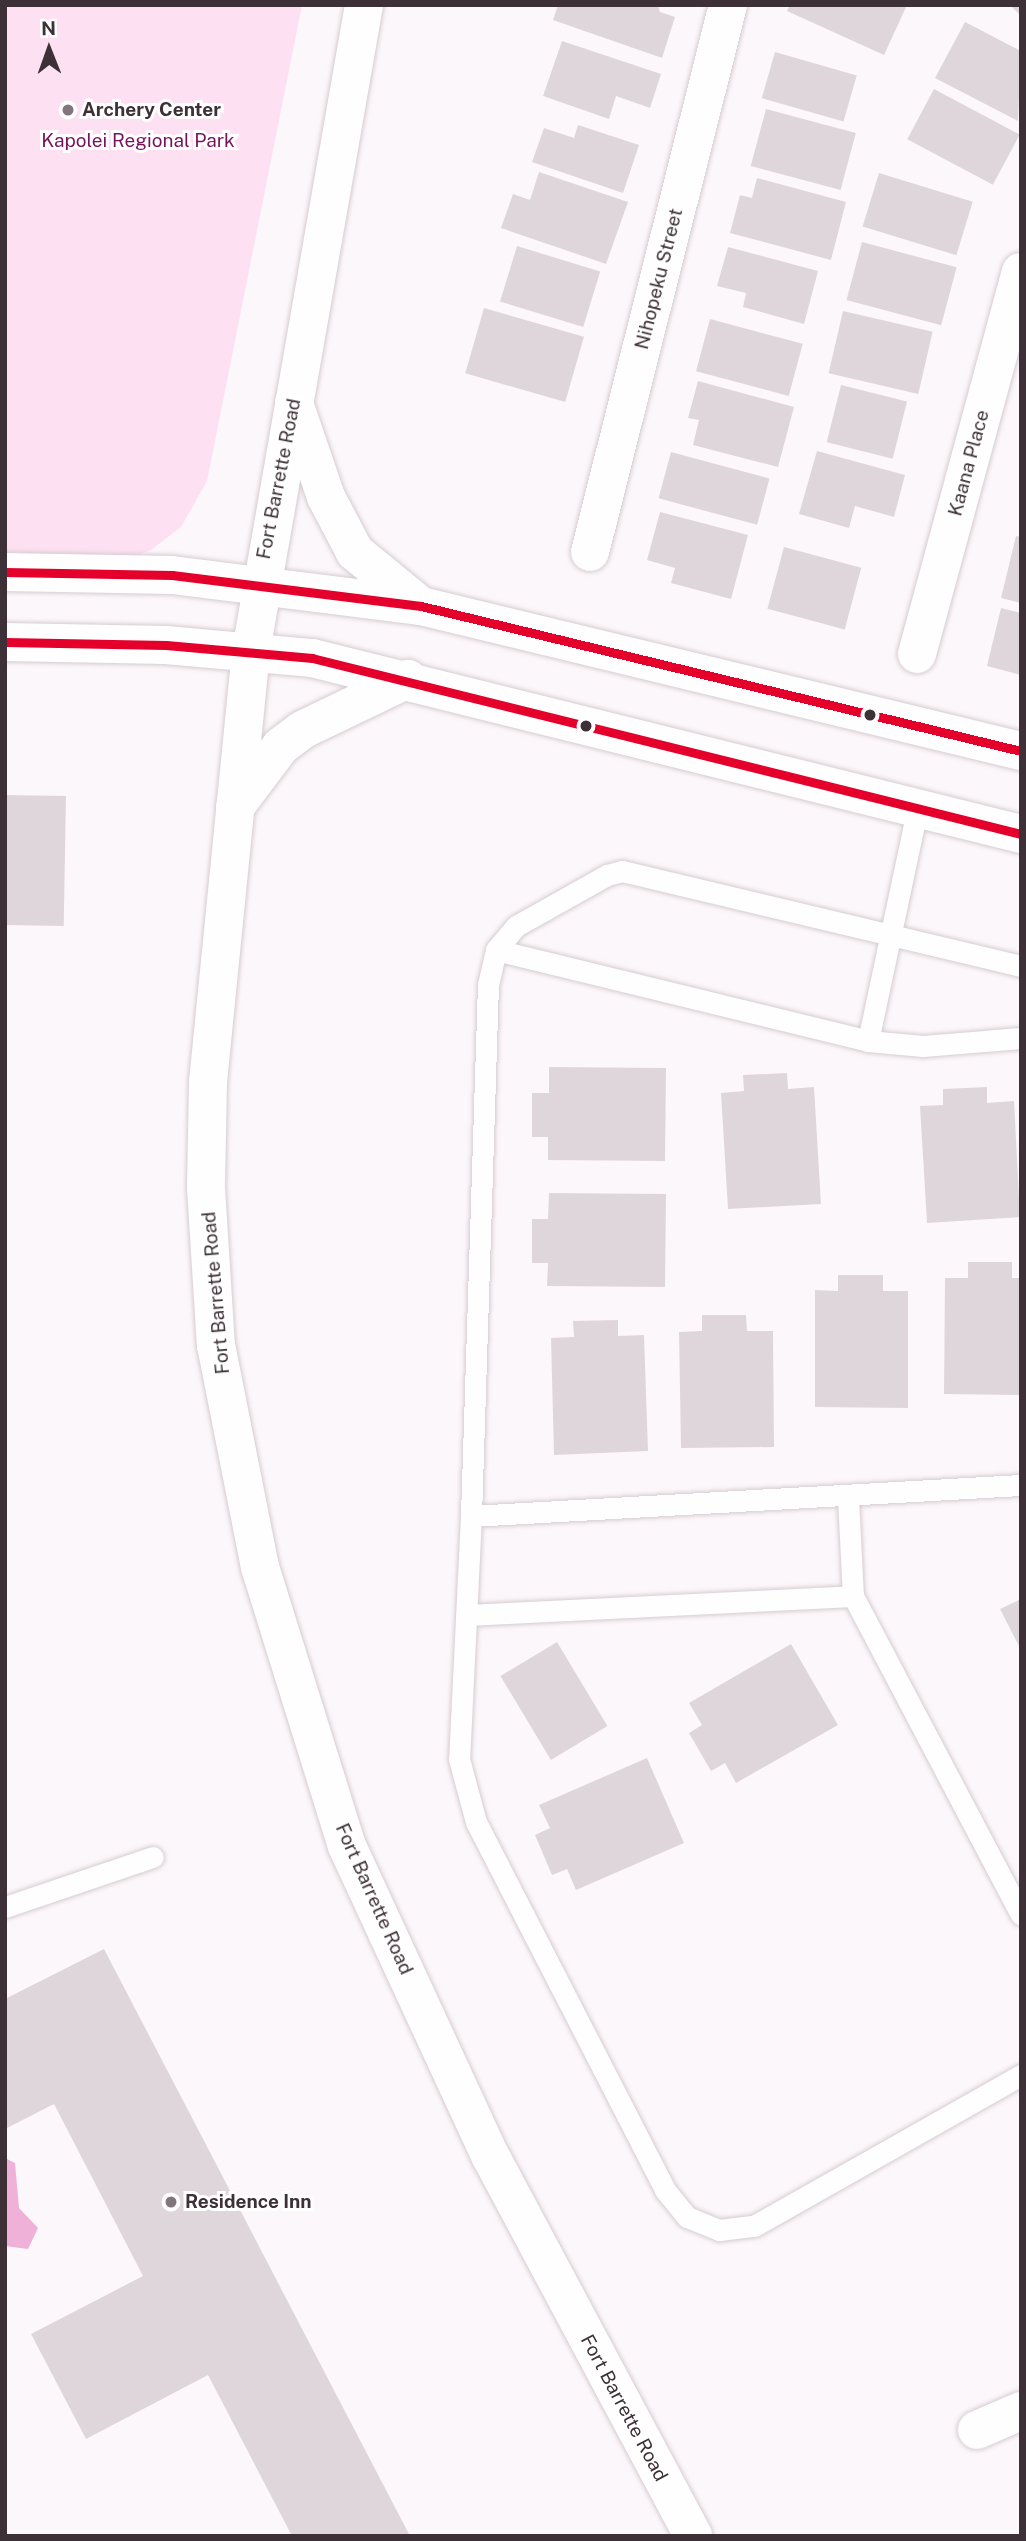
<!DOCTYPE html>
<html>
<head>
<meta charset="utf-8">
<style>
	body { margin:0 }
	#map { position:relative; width:1026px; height:2541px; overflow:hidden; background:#fcf7fa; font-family:"Public Sans",sans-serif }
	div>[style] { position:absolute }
	.green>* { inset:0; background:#fde0f1 }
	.water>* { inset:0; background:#f0b1d8 }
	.building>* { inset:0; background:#dfd6db; transform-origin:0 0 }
	.roads { filter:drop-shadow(0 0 2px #d5ccd1) drop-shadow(0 0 2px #d5ccd1) }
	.service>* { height:21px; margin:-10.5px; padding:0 10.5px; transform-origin:10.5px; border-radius:10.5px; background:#fffefe }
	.minor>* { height:38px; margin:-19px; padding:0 19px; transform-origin:19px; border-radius:19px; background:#fffefe }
	.tertiary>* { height:38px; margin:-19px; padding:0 19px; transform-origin:19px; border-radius:19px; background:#fffefe }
	.secondary>* { height:38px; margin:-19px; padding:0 19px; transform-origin:19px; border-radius:19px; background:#fffefe }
	.bus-1>* { height:9px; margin:-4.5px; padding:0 4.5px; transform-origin:4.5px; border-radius:4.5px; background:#e4002b }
	.dots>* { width:19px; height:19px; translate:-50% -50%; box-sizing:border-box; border:4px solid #fff; border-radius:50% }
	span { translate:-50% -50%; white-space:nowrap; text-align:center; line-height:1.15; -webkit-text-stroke:6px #fff; paint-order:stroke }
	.poi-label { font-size:19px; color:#3d3037; font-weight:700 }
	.left { translate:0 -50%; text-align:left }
	.park-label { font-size:19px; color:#79125c }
	.street-label { font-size:19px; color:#3d3037 }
	.frame { position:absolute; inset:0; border:7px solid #3d3037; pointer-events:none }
	.north { position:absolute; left:14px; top:14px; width:70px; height:70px; -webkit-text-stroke:5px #fff; paint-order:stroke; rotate:359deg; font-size:19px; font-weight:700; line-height:28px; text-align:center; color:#3d3037 }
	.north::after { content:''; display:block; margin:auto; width:24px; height:32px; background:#3d3037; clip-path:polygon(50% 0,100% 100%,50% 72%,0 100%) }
</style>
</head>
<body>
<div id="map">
	<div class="green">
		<div style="clip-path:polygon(5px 5px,302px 5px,207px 481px,181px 527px,151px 550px,133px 557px,5px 554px)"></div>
	</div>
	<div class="water">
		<div style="clip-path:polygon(5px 2158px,15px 2163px,19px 2208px,38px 2228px,28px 2249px,5px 2246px)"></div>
	</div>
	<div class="building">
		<div style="clip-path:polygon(558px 5px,658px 5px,660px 12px,675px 17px,662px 58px,553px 20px)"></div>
		<div style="clip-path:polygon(790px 5px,907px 5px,884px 55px,787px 11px)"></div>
		<div style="clip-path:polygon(1010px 5px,1021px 5px,1021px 16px)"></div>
		<div style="clip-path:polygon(965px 22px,1021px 51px,1018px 121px,935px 78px)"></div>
		<div style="clip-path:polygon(562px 41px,661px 74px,650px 108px,616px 96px,609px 119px,543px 96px)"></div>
		<div style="left:775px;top:52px;width:85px;height:48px;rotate:16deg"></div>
		<div style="left:934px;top:89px;width:97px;height:57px;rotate:28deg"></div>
		<div style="left:766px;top:109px;width:93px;height:59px;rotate:15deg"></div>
		<div style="clip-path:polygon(578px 125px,639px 145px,623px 193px,532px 162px,544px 128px,574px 138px)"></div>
		<div style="clip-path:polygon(539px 172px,628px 202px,606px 264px,501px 228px,513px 194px,530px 200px)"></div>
		<div style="left:879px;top:173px;width:98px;height:56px;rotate:17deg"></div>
		<div style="clip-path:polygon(757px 178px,846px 202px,831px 260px,730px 233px,740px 195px,752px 198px)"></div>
		<div style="left:862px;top:242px;width:98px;height:60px;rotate:15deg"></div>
		<div style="left:517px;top:246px;width:87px;height:58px;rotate:17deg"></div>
		<div style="clip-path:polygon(728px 247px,818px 271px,804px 324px,743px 307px,746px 293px,717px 286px)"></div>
		<div style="left:484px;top:308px;width:104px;height:68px;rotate:16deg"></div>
		<div style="left:843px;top:311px;width:92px;height:64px;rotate:13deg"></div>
		<div style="left:710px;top:319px;width:96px;height:54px;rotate:15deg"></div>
		<div style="clip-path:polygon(698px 381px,794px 407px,778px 467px,693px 445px,699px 420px,688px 418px)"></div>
		<div style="left:841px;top:385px;width:68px;height:59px;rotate:14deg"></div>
		<div style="clip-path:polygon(817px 451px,905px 475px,894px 517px,855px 506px,849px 528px,799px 514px)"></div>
		<div style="left:671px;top:452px;width:102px;height:48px;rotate:15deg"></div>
		<div style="clip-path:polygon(660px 512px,748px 535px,731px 599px,671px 583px,675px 568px,647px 560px)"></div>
		<div style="clip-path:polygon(1016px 536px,1021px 537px,1021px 603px,1001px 598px)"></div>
		<div style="left:784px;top:547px;width:80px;height:64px;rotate:15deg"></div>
		<div style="clip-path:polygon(1001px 608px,1021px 613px,1021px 675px,987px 666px)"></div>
		<div style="left:5px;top:795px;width:61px;height:130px;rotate:1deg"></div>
		<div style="clip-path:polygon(549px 1067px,666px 1068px,665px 1161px,548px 1160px,548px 1137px,532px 1137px,532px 1093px,549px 1093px)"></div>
		<div style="clip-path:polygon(787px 1073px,788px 1089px,814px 1087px,821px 1204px,728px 1209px,721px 1093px,744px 1091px,743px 1075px)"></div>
		<div style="clip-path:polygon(987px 1087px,987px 1103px,1014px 1101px,1020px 1217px,927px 1223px,920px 1106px,943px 1105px,943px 1089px)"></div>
		<div style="clip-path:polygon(549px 1193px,666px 1194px,665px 1287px,547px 1286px,548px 1263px,532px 1263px,532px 1219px,548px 1219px)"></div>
		<div style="clip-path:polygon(968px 1262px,1012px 1262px,1012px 1278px,1021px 1278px,1021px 1395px,944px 1394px,945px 1278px,968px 1278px)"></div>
		<div style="clip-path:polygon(838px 1275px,883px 1275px,883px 1291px,908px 1291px,908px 1408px,815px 1407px,815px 1290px,838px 1291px)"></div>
		<div style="clip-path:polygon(702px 1315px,746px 1315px,747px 1331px,773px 1331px,774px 1447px,681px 1448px,679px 1332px,702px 1331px)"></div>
		<div style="clip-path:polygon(618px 1320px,618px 1336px,644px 1335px,648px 1451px,554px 1455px,551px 1338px,574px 1337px,573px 1321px)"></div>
		<div style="clip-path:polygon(1021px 1599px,1021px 1650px,1000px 1609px)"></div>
		<div style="left:557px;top:1642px;width:98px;height:66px;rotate:59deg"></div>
		<div style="clip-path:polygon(791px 1644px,838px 1725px,736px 1783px,725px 1763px,711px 1771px,689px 1733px,702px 1725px,689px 1703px)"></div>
		<div style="clip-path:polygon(647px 1758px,684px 1843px,576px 1890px,567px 1869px,552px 1875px,535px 1835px,550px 1828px,539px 1805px)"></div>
		<div style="clip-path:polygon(104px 1949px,410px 2536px,292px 2536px,208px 2375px,86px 2439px,31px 2334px,143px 2276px,54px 2104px,5px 2129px,5px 1999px)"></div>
	</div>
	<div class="roads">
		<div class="service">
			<div style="left:496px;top:950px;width:383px;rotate:13.7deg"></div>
			<div style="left:868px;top:1041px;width:55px;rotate:5.2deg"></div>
			<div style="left:923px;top:1046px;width:98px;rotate:-4.7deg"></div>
			<div style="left:1021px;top:966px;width:410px;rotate:-166.6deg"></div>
			<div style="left:622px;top:871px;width:16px;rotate:165deg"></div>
			<div style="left:607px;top:875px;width:104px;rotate:150.7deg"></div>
			<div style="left:516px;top:926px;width:31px;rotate:130deg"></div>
			<div style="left:496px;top:950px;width:35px;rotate:103deg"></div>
			<div style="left:488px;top:984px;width:532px;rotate:91.83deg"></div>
			<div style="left:471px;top:1516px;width:243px;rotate:92.8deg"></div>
			<div style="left:459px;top:1759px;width:65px;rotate:74.9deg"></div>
			<div style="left:476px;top:1822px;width:414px;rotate:62.8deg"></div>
			<div style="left:665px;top:2190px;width:35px;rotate:51deg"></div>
			<div style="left:687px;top:2217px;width:35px;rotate:22deg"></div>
			<div style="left:719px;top:2230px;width:35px;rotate:-7deg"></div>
			<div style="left:754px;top:2226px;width:307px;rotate:-29.5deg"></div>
			<div style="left:868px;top:1041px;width:236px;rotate:-78deg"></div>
			<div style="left:848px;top:1498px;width:98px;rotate:87.1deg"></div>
			<div style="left:471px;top:1516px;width:551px;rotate:-3.23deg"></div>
			<div style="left:467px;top:1615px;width:386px;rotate:-2.8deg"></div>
			<div style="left:853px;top:1596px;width:360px;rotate:62.2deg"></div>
			<div style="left:5px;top:1907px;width:156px;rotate:-18.7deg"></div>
		</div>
		<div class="minor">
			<div style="left:590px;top:552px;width:564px;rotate:-75.84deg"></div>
			<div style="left:917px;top:654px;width:396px;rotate:-74.8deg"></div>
			<div style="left:977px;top:2430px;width:48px;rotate:-23.4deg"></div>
		</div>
		<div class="tertiary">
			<div style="left:5px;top:572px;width:167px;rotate:1deg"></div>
			<div style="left:172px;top:575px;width:251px;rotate:7.1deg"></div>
			<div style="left:421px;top:606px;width:617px;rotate:13.59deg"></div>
			<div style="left:5px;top:642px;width:161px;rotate:1.1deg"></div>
			<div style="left:166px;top:645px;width:147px;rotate:5.1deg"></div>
			<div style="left:312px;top:658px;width:731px;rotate:13.94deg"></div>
		</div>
		<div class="secondary">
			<div style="left:364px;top:5px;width:656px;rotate:99.92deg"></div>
			<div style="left:251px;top:651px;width:433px;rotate:95.7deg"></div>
			<div style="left:208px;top:1082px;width:106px;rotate:91.1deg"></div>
			<div style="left:206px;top:1188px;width:157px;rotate:86.4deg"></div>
			<div style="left:216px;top:1345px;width:226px;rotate:78.8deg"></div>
			<div style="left:260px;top:1567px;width:292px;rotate:72.7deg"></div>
			<div style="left:347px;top:1846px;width:343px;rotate:65.2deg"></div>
			<div style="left:491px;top:2157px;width:429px;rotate:61.9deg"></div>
			<div style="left:294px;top:403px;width:99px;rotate:71.2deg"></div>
			<div style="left:326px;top:497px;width:62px;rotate:62.2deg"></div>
			<div style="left:355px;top:552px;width:85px;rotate:39.3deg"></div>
			<div style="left:235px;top:807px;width:76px;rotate:-53deg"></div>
			<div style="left:281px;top:746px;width:26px;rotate:-37deg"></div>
			<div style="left:302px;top:730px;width:118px;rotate:-25.7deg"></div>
		</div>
	</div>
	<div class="bus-1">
		<div style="left:5px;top:572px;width:167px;rotate:1deg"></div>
		<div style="left:172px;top:575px;width:251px;rotate:7.1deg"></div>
		<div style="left:421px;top:606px;width:617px;rotate:13.59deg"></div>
		<div style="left:5px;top:642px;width:161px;rotate:1.1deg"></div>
		<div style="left:166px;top:645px;width:147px;rotate:5.1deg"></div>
		<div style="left:312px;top:658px;width:731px;rotate:13.94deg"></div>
	</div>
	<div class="dots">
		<div style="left:68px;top:110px;background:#80767b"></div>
		<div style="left:870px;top:715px;background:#3d3037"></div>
		<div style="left:586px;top:726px;background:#3d3037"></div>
		<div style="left:171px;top:2202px;background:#80767b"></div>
	</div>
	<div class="poi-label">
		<span class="left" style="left:82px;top:110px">Archery Center</span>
		<span class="left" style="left:185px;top:2202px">Residence Inn</span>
	</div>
	<div class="park-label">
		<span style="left:138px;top:141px">Kapolei Regional Park</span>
	</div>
	<div class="street-label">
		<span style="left:659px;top:279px;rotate:-76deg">Nihopeku Street</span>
		<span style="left:969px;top:463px;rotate:-75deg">Kaana Place</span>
		<span style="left:279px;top:479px;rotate:-79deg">Fort Barrette Road</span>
		<span style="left:216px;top:1293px;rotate:-95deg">Fort Barrette Road</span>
		<span style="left:374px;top:1899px;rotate:66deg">Fort Barrette Road</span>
		<span style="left:624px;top:2408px;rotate:62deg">Fort Barrette Road</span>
	</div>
	<div class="frame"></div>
	<div class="north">N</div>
</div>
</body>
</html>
